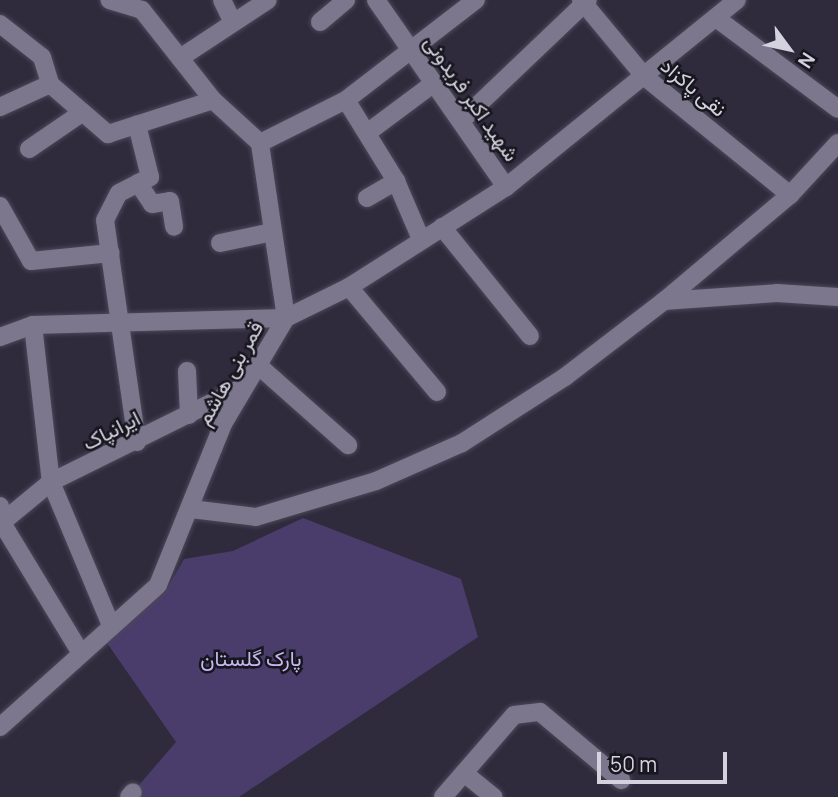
<!DOCTYPE html>
<html>
<head>
<meta charset="utf-8">
<style>
	body { margin:0 }
	#map { position:relative; width:838px; height:797px; overflow:hidden; background:#2f2b3d; font-family:Manrope,Vazirmatn,sans-serif }
	div>[style] { position:absolute }
	.green>* { inset:0; background:#4a3d6c }
	.roads { filter:drop-shadow(0 0 2px #4c4858) drop-shadow(0 0 2px #4c4858) }
	.minor>* { height:18px; margin:-9px; padding:0 9px; transform-origin:9px; border-radius:9px; background:#7c778d }
	span { translate:-50% -50%; white-space:nowrap; text-align:center; line-height:1.15; -webkit-text-stroke:5px #17151d; paint-order:stroke }
	.street-label { font-size:21px; color:#d4d2de }
	.park-label { font-size:21px; color:#c6b8f2 }
	.north { position:absolute; left:754px; top:14px; width:70px; height:70px; -webkit-text-stroke:5px #17151d; paint-order:stroke; rotate:123deg; font-size:19px; font-weight:700; line-height:28px; text-align:center; color:#d4d2de }
	.north::after { content:''; display:block; margin:auto; width:24px; height:32px; background:#d4d2de; clip-path:polygon(50% 0,100% 100%,50% 72%,0 100%) }
	.scale { position:absolute; left:597px; top:752px; width:130px; height:32px; box-sizing:border-box; border:4px solid #d4d2de; border-top:0; padding-left:9px; font-size:21px; line-height:24px; white-space:nowrap; color:#d4d2de; -webkit-text-stroke:5px #17151d; paint-order:stroke }
</style>
</head>
<body>
<div id="map">
	<div class="green">
		<div style="clip-path:polygon(303px 518px,461px 579px,478px 637px,239px 797px,136px 797px,133px 792px,176px 742px,100px 633px,165px 592px,184px 559px,233px 551px)"></div>
	</div>
	<div class="roads">
		<div class="minor">
			<div style="left:222px;top:0;width:25px;rotate:64deg"></div>
			<div style="left:376px;top:0;width:228px;rotate:55.2deg"></div>
			<div style="left:581px;top:0;width:100px;rotate:50.3deg"></div>
			<div style="left:645px;top:77px;width:187px;rotate:39.1deg"></div>
			<div style="left:716px;top:18px;width:152px;rotate:36.7deg"></div>
			<div style="left:320px;top:22px;width:34px;rotate:-40deg"></div>
			<div style="left:0;top:24px;width:53px;rotate:38.2deg"></div>
			<div style="left:42px;top:57px;width:28px;rotate:73deg"></div>
			<div style="left:180px;top:58px;width:105px;rotate:-33.4deg"></div>
			<div style="left:346px;top:100px;width:95px;rotate:58.3deg"></div>
			<div style="left:396px;top:181px;width:61px;rotate:66.8deg"></div>
			<div style="left:0;top:107px;width:55px;rotate:-24.7deg"></div>
			<div style="left:50px;top:84px;width:77px;rotate:40.8deg"></div>
			<div style="left:108px;top:134px;width:110px;rotate:-17.9deg"></div>
			<div style="left:461px;top:121px;width:175px;rotate:-43.6deg"></div>
			<div style="left:367px;top:133px;width:84px;rotate:-36.7deg"></div>
			<div style="left:260px;top:143px;width:96px;rotate:-26.6deg"></div>
			<div style="left:346px;top:100px;width:164px;rotate:-37.6deg"></div>
			<div style="left:29px;top:149px;width:65px;rotate:-34.4deg"></div>
			<div style="left:138px;top:183px;width:25px;rotate:56deg"></div>
			<div style="left:152px;top:204px;width:18px;rotate:-9deg"></div>
			<div style="left:170px;top:201px;width:26px;rotate:81deg"></div>
			<div style="left:367px;top:198px;width:34px;rotate:-30deg"></div>
			<div style="left:0;top:206px;width:63px;rotate:60.6deg"></div>
			<div style="left:31px;top:261px;width:80px;rotate:-5.7deg"></div>
			<div style="left:442px;top:227px;width:140px;rotate:51.1deg"></div>
			<div style="left:220px;top:243px;width:53px;rotate:-11.9deg"></div>
			<div style="left:349px;top:287px;width:137px;rotate:50deg"></div>
			<div style="left:664px;top:301px;width:113px;rotate:-4deg"></div>
			<div style="left:777px;top:293px;width:61px;rotate:3.8deg"></div>
			<div style="left:33px;top:325px;width:158px;rotate:83.5deg"></div>
			<div style="left:51px;top:482px;width:153px;rotate:67.3deg"></div>
			<div style="left:0;top:337px;width:35px;rotate:-20deg"></div>
			<div style="left:33px;top:325px;width:253px;rotate:-1.6deg"></div>
			<div style="left:286px;top:318px;width:177px;rotate:-98.5deg"></div>
			<div style="left:260px;top:143px;width:64px;rotate:-137.5deg"></div>
			<div style="left:213px;top:100px;width:115px;rotate:-128.3deg"></div>
			<div style="left:142px;top:10px;width:34px;rotate:-163deg"></div>
			<div style="left:260px;top:367px;width:118px;rotate:41.6deg"></div>
			<div style="left:187px;top:371px;width:44px;rotate:87.4deg"></div>
			<div style="left:137px;top:442px;width:224px;rotate:-98.2deg"></div>
			<div style="left:105px;top:220px;width:30px;rotate:-63deg"></div>
			<div style="left:119px;top:193px;width:35px;rotate:-27deg"></div>
			<div style="left:150px;top:177px;width:54px;rotate:-104deg"></div>
			<div style="left:0;top:506px;width:17px;rotate:83deg"></div>
			<div style="left:2px;top:523px;width:149px;rotate:58.8deg"></div>
			<div style="left:191px;top:509px;width:65px;rotate:7deg"></div>
			<div style="left:256px;top:517px;width:125px;rotate:-16.7deg"></div>
			<div style="left:376px;top:481px;width:94px;rotate:-23.8deg"></div>
			<div style="left:462px;top:443px;width:122px;rotate:-32.7deg"></div>
			<div style="left:565px;top:377px;width:125px;rotate:-37.5deg"></div>
			<div style="left:664px;top:301px;width:165px;rotate:-40.1deg"></div>
			<div style="left:790px;top:195px;width:71px;rotate:-47.3deg"></div>
			<div style="left:0;top:524px;width:66px;rotate:-39.5deg"></div>
			<div style="left:51px;top:482px;width:216px;rotate:-26.3deg"></div>
			<div style="left:0;top:727px;width:212px;rotate:-41.9deg"></div>
			<div style="left:158px;top:585px;width:174px;rotate:-68deg"></div>
			<div style="left:223px;top:424px;width:123px;rotate:-59.3deg"></div>
			<div style="left:286px;top:318px;width:70px;rotate:-26.2deg"></div>
			<div style="left:349px;top:287px;width:186px;rotate:-32.5deg"></div>
			<div style="left:506px;top:187px;width:297px;rotate:-39deg"></div>
			<div style="left:464px;top:773px;width:38px;rotate:39deg"></div>
			<div style="left:129px;top:797px;width:6px;rotate:-51deg"></div>
			<div style="left:443px;top:797px;width:108px;rotate:-49.1deg"></div>
			<div style="left:514px;top:715px;width:26px;rotate:-7deg"></div>
			<div style="left:540px;top:712px;width:106px;rotate:40deg"></div>
		</div>
	</div>
	<div class="street-label">
		<span style="left:694px;top:87px;rotate:40deg">نقی پاکزاد</span>
		<span style="left:472px;top:98px;rotate:55deg">شهید اکبر فریدونی</span>
		<span style="left:229px;top:373px;rotate:-61deg">قمر بنی هاشم</span>
		<span style="left:111px;top:430px;rotate:-27deg">ایرانپاک</span>
	</div>
	<div class="park-label">
		<span style="left:251px;top:658px">پارک گلستان</span>
	</div>
	<div class="north">N</div>
	<div class="scale">50 m</div>
</div>
</body>
</html>
